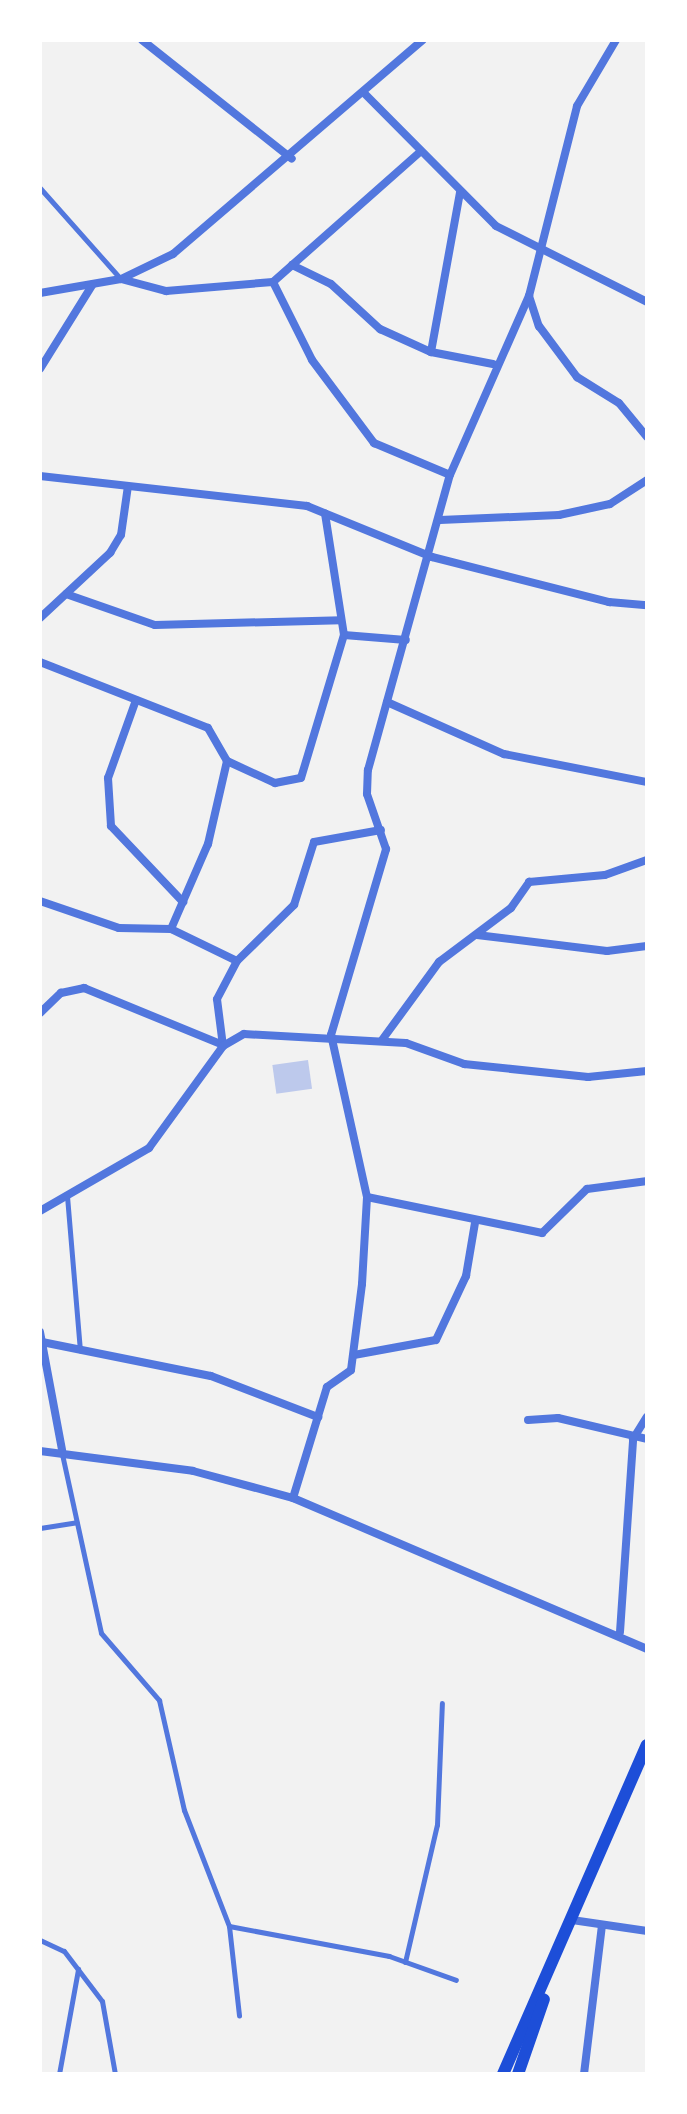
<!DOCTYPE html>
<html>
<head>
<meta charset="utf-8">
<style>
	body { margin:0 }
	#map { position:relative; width:687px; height:2114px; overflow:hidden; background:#f2f2f2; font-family:Commissioner,sans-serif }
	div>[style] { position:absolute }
	.building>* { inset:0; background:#bdc9ec; transform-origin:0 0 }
	.service>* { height:5px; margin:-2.5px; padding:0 2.5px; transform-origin:2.5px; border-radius:2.5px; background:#5277de }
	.minor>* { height:8px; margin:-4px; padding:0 4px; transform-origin:4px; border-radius:4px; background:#5277de }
	.secondary>* { height:12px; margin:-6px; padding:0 6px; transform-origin:6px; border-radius:6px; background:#1d4ed8 }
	span { translate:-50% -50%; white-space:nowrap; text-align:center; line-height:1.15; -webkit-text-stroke:7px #fff; paint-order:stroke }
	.frame { position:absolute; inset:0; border:42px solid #fff; pointer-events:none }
</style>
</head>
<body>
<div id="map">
	<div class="building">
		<div style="left:308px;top:1060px;width:29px;height:36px;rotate:82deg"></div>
	</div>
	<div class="service">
		<div style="left:40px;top:188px;width:120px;rotate:48.4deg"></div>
		<div style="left:67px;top:1196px;width:155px;rotate:85.2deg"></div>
		<div style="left:62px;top:1454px;width:183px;rotate:77.7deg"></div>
		<div style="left:101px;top:1633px;width:89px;rotate:49.1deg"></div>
		<div style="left:159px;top:1700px;width:113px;rotate:77.2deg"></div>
		<div style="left:184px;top:1810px;width:124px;rotate:68.8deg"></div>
		<div style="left:229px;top:1926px;width:90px;rotate:83.6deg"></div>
		<div style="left:40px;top:1528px;width:37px;rotate:-9deg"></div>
		<div style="left:229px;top:1926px;width:163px;rotate:10.6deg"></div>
		<div style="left:389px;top:1956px;width:71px;rotate:19.7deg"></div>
		<div style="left:40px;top:1940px;width:26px;rotate:25deg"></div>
		<div style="left:64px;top:1951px;width:63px;rotate:52.8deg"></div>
		<div style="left:102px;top:2001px;width:74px;rotate:79.9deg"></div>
		<div style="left:405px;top:1962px;width:141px;rotate:-76.9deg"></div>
		<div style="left:437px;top:1825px;width:122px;rotate:-87.7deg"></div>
		<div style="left:59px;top:2074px;width:107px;rotate:-79.7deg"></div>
	</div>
	<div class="minor">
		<div style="left:142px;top:40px;width:191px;rotate:38.4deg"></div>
		<div style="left:365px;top:94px;width:186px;rotate:45.2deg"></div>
		<div style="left:496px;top:226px;width:169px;rotate:26.7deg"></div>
		<div style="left:292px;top:265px;width:43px;rotate:26deg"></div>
		<div style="left:331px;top:284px;width:67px;rotate:42.6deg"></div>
		<div style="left:380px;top:329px;width:56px;rotate:24.3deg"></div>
		<div style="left:431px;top:352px;width:63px;rotate:11deg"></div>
		<div style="left:121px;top:279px;width:47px;rotate:14.9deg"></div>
		<div style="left:166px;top:291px;width:107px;rotate:-4.8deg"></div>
		<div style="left:273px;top:282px;width:196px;rotate:-41.5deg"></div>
		<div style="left:273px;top:282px;width:87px;rotate:63.4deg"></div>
		<div style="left:312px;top:360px;width:104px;rotate:53.2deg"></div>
		<div style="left:374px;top:443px;width:82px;rotate:22.8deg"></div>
		<div style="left:40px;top:293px;width:82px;rotate:-9.8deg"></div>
		<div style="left:121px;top:279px;width:58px;rotate:-25.7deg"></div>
		<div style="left:173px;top:254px;width:329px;rotate:-40.6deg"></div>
		<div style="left:529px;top:296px;width:32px;rotate:72deg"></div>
		<div style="left:539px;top:326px;width:64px;rotate:53.3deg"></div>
		<div style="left:577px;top:377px;width:49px;rotate:31.8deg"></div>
		<div style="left:619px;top:403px;width:44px;rotate:50.5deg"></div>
		<div style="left:431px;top:352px;width:162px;rotate:-79.7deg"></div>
		<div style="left:40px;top:369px;width:100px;rotate:-58.1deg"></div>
		<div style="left:40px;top:476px;width:269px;rotate:6.4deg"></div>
		<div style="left:307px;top:506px;width:135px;rotate:22.2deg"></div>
		<div style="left:432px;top:557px;width:183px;rotate:14.3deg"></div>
		<div style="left:609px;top:602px;width:38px;rotate:5deg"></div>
		<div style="left:440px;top:520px;width:119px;rotate:-2.4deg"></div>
		<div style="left:559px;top:515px;width:52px;rotate:-12.2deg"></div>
		<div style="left:610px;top:504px;width:44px;rotate:-33deg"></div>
		<div style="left:66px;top:594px;width:94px;rotate:19.2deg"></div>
		<div style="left:155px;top:625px;width:186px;rotate:-1.5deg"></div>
		<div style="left:40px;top:618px;width:96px;rotate:-42.9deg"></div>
		<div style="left:110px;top:553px;width:21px;rotate:-59deg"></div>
		<div style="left:121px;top:535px;width:49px;rotate:-81.9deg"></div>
		<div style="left:344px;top:635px;width:62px;rotate:4.6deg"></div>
		<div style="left:40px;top:662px;width:180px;rotate:21.4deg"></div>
		<div style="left:208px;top:728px;width:38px;rotate:60deg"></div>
		<div style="left:227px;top:761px;width:53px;rotate:24.6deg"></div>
		<div style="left:275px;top:783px;width:26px;rotate:-11deg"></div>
		<div style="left:301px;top:778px;width:149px;rotate:-73.3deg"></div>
		<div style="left:344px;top:635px;width:123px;rotate:-98.9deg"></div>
		<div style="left:136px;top:700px;width:83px;rotate:109.7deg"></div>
		<div style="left:108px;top:778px;width:48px;rotate:86.4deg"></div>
		<div style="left:111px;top:826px;width:105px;rotate:46.5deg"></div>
		<div style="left:387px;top:702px;width:128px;rotate:24deg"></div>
		<div style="left:504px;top:754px;width:146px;rotate:11.1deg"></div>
		<div style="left:40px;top:901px;width:83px;rotate:18.9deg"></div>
		<div style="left:119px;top:928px;width:52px;rotate:1.1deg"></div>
		<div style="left:171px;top:929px;width:73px;rotate:25.9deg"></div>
		<div style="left:171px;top:929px;width:93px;rotate:-66.5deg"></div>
		<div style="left:208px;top:844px;width:85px;rotate:-77.1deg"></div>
		<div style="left:477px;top:935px;width:131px;rotate:7deg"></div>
		<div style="left:607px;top:951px;width:40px;rotate:-7.1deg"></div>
		<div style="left:40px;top:1013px;width:29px;rotate:-44deg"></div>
		<div style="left:61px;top:993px;width:24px;rotate:-12deg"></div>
		<div style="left:84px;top:988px;width:150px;rotate:22.3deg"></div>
		<div style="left:382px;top:1040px;width:97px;rotate:-53.8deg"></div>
		<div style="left:439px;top:962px;width:90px;rotate:-36.9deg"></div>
		<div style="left:511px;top:908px;width:32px;rotate:-55deg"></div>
		<div style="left:529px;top:882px;width:76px;rotate:-5.3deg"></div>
		<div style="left:605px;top:875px;width:45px;rotate:-19.7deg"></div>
		<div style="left:223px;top:1046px;width:47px;rotate:-97.3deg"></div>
		<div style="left:217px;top:999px;width:43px;rotate:-62.2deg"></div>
		<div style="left:237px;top:961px;width:80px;rotate:-44.5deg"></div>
		<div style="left:294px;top:905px;width:66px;rotate:-72.4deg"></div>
		<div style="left:314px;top:842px;width:68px;rotate:-10.2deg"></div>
		<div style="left:367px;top:1197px;width:179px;rotate:11.6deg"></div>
		<div style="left:542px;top:1233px;width:63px;rotate:-44.4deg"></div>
		<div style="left:587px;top:1189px;width:61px;rotate:-7.6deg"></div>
		<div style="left:40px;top:1211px;width:126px;rotate:-30deg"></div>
		<div style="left:149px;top:1148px;width:126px;rotate:-54deg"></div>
		<div style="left:223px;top:1046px;width:24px;rotate:-30deg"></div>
		<div style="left:244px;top:1034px;width:162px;rotate:3.2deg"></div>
		<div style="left:406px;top:1043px;width:62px;rotate:19.9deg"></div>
		<div style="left:464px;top:1064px;width:125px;rotate:6deg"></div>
		<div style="left:588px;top:1077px;width:59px;rotate:-5.8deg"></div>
		<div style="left:40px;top:1332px;width:120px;rotate:79.4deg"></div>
		<div style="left:42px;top:1342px;width:172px;rotate:11.4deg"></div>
		<div style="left:211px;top:1376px;width:115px;rotate:21deg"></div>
		<div style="left:354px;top:1355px;width:83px;rotate:-10.4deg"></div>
		<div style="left:436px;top:1340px;width:71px;rotate:-64.9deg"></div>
		<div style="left:466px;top:1276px;width:54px;rotate:-80.4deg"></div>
		<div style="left:528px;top:1420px;width:30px;rotate:-4deg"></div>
		<div style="left:558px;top:1418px;width:91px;rotate:13.3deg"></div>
		<div style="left:40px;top:1451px;width:154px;rotate:7.4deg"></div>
		<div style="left:193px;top:1471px;width:104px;rotate:15.1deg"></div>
		<div style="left:293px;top:1498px;width:385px;rotate:23.1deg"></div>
		<div style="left:293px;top:1498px;width:116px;rotate:-73deg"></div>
		<div style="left:327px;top:1387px;width:29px;rotate:-35deg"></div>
		<div style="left:351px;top:1370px;width:87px;rotate:-82.7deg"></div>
		<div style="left:362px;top:1284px;width:87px;rotate:-86.7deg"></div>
		<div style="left:367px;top:1197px;width:166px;rotate:-102.5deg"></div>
		<div style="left:331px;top:1035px;width:194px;rotate:-73.5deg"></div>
		<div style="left:386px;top:849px;width:58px;rotate:-109.1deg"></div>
		<div style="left:367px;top:794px;width:24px;rotate:-88deg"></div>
		<div style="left:368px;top:770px;width:306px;rotate:-74.5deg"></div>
		<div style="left:450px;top:475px;width:196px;rotate:-66.2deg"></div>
		<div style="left:529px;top:296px;width:196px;rotate:-75.8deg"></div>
		<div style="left:577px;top:106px;width:77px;rotate:-59.4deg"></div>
		<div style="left:620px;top:1632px;width:193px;rotate:-86.1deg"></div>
		<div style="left:633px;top:1439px;width:26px;rotate:-58deg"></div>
		<div style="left:572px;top:1920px;width:76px;rotate:8.3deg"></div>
		<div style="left:584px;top:2074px;width:150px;rotate:-83.1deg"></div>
	</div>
	<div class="secondary">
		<div style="left:503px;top:2074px;width:359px;rotate:-66.4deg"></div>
		<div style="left:518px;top:2074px;width:79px;rotate:-70.9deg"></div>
	</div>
	<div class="frame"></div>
</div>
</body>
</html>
